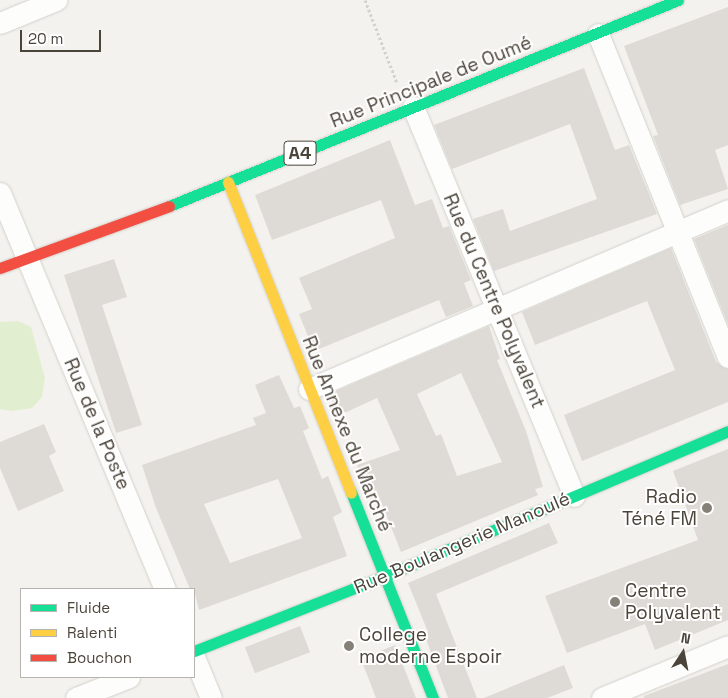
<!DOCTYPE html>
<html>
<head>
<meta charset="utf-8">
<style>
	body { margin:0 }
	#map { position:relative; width:728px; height:698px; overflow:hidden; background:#f4f2ee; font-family:"Space Grotesk",sans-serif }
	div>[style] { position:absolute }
	.green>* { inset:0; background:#e1eecf }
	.building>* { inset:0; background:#dedbd6; transform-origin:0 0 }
	.path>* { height:3px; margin-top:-1.5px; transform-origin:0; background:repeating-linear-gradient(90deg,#d3d2cc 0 2.5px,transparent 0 5px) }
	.roads { filter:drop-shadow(0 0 1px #d2d0cb) drop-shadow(0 0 1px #d2d0cb) }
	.street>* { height:21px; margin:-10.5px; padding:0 10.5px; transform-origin:10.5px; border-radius:10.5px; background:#fdfdfc }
	.fast>* { height:11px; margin:-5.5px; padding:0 5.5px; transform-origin:5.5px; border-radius:5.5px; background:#16e098 }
	.slow>* { height:11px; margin:-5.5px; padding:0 5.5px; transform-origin:5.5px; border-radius:5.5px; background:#ffcf43 }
	.jam>* { height:11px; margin:-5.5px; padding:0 5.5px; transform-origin:5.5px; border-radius:5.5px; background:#f24e42 }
	.dots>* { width:14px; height:14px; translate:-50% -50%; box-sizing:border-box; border:2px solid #fff; border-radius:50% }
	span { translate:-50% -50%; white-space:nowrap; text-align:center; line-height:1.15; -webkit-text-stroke:4px #fff; paint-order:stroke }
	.shield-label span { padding:1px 4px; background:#fff; border:1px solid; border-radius:4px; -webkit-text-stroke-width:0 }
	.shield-label { font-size:18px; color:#4b4439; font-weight:700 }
	.street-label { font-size:19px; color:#4b4439 }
	.poi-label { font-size:19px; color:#4b4439 }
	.right { translate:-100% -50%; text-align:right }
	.left { translate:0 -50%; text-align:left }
	.legend { position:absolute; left:20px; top:588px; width:175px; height:90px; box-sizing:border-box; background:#fff; border:1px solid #b7b4b0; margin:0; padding:6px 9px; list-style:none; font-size:15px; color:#4b4439 }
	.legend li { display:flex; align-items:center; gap:10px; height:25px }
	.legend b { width:25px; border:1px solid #b7b4b0 }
	.north { position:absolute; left:658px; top:628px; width:50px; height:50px; -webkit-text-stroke:4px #fff; paint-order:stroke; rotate:11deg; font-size:14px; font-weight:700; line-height:20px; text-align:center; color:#4b4439 }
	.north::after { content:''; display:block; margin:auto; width:18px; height:22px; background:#4b4439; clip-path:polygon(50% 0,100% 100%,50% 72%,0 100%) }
	.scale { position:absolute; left:20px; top:30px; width:81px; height:22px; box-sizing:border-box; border:2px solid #4b4439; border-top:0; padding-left:6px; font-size:15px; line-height:18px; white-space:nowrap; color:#4b4439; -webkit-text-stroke:4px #fff; paint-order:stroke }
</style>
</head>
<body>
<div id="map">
	<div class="green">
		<div style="clip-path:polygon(18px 321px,31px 327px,45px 378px,42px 397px,32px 408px,12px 411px,0 409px,0 322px)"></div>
	</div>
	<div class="building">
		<div style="clip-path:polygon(728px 7px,728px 145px,715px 150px,728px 189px,680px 205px,653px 136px,658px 135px,624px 46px)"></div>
		<div style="clip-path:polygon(584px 68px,615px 150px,629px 145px,657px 214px,494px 271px,473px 219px,503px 209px,510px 231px,597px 199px,570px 124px,452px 169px,434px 125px)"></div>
		<div style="clip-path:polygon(390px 140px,415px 205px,432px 199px,443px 228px,449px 226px,471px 280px,464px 283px,473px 306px,446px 317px,439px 300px,314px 351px,299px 314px,312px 309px,299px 278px,395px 238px,381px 200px,272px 240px,255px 195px)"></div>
		<div style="clip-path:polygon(728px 225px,728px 324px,694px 239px)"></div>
		<div style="clip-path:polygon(671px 248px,716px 362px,728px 369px,728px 402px,582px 461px,564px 415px,675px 370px,647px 301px,535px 345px,522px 312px)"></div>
		<div style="clip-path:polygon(114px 259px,127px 297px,102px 305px,142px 425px,116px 433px,64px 275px)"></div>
		<div style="clip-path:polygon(evenodd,489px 326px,500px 359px,497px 360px,526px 431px,543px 487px,535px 489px,538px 495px,401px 552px,380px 499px,372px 502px,357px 465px,400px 450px,377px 398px,338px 416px,329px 394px,489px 326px,461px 373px,502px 462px,457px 476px,441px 434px,436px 436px,417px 394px,461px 373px)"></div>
		<div style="clip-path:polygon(evenodd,279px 375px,294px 408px,300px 406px,309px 428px,303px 431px,322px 479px,328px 476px,342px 512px,333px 517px,347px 556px,199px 610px,194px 589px,190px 589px,156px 508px,142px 465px,256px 425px,253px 418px,266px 413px,255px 385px,279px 375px,278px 479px,302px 538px,230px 563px,204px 504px,278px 479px)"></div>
		<div style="clip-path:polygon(44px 424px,56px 452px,49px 456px,64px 491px,18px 511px,0 468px,0 442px)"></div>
		<div style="clip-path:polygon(728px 449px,728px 620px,655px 650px,645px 624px,567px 653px,545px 596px,698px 540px,673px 471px)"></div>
		<div style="clip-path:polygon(549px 523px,558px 543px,436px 594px,477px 698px,448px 698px,424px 634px,428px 632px,408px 583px)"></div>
		<div style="left:300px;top:626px;width:28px;height:59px;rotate:69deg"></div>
		<div style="clip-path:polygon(395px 645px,416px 698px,376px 698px,361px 659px)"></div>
		<div style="clip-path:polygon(728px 664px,728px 698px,644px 698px,644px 696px)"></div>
		<div style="clip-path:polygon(564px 665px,573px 688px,547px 698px,484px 698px)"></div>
	</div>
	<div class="path">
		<div style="left:365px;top:0;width:89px;rotate:68.9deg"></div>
	</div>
	<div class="roads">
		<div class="street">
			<div style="left:0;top:23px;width:61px;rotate:-22.3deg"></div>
			<div style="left:598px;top:34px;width:348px;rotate:68.1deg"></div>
			<div style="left:413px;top:107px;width:421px;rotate:67.5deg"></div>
			<div style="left:0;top:193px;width:429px;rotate:67.4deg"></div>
			<div style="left:309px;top:389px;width:456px;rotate:-23.1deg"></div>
			<div style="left:194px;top:657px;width:44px;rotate:67.5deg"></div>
			<div style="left:76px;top:698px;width:57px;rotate:-21.6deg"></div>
			<div style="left:602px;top:698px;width:136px;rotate:-22.4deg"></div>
		</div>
		<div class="fast">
			<div style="left:169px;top:206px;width:549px;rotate:-22.03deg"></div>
			<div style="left:351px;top:492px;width:222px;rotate:68.3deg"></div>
			<div style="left:194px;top:651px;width:205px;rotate:-21.4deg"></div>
			<div style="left:385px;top:576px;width:372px;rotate:-22.9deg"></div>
		</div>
		<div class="slow">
			<div style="left:228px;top:182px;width:334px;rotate:68.4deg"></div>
		</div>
		<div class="jam">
			<div style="left:0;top:268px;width:180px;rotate:-20.1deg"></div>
		</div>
	</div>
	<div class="dots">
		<div style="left:707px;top:508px;background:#868178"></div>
		<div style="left:615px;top:602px;background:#868178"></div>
		<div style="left:349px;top:646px;background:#868178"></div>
	</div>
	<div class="shield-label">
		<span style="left:300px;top:153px">A4</span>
	</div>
	<div class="street-label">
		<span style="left:431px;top:82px;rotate:-22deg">Rue Principale de Oumé</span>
		<span style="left:494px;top:301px;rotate:67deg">Rue du Centre Polyvalent</span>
		<span style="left:97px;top:424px;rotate:67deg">Rue de la Poste</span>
		<span style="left:347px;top:434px;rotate:68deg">Rue Annexe du Marché</span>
		<span style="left:462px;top:543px;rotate:-23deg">Rue Boulangerie Manoulé</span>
	</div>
	<div class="poi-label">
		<span class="right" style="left:697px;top:508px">Radio<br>Téné FM</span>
		<span class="left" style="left:625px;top:602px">Centre<br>Polyvalent</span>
		<span class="left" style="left:359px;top:646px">College<br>moderne Espoir</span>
	</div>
	<ul class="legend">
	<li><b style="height:6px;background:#16e098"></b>Fluide</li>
	<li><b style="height:6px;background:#ffcf43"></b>Ralenti</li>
	<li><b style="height:6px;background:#f24e42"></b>Bouchon</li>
	</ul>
	<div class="north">N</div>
	<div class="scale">20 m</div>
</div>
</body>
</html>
